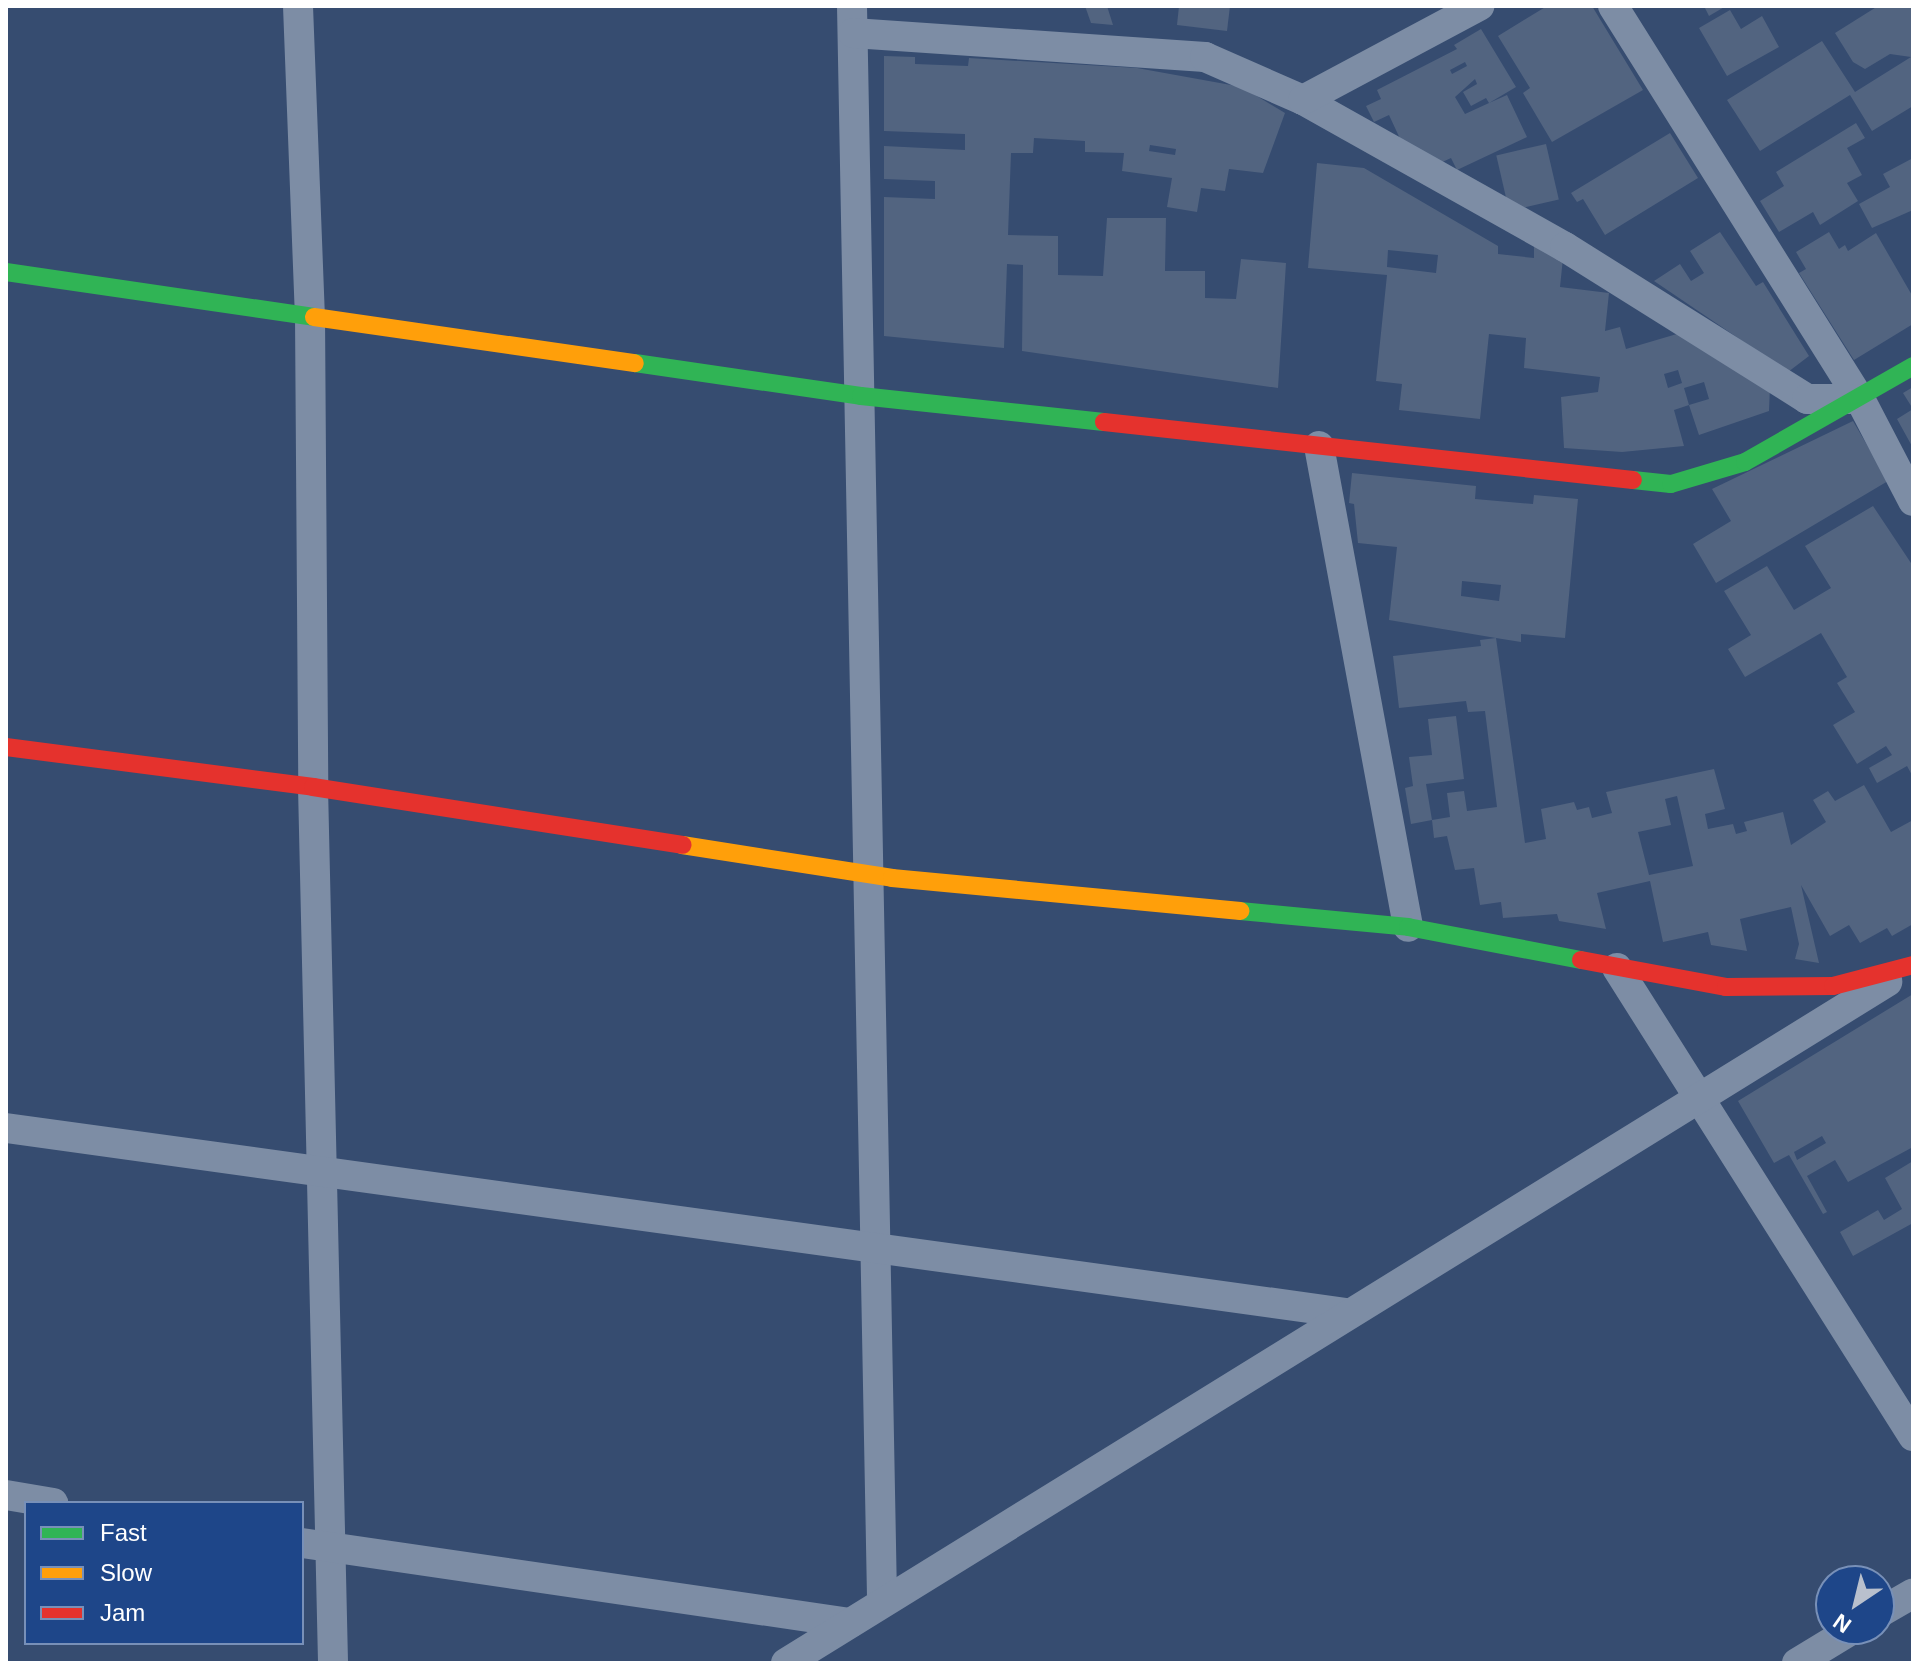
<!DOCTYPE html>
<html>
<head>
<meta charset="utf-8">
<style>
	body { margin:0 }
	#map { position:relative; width:1919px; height:1669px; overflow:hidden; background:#364c70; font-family:Helvetica,sans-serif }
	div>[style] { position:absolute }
	.building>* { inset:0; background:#526480; transform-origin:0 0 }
	.street>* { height:30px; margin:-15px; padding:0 15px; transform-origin:15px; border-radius:15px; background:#7d8da5 }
	.fast>* { height:18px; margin:-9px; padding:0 9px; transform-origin:9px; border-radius:9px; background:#30b455 }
	.slow>* { height:18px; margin:-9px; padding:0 9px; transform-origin:9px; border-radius:9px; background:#ff9f0a }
	.jam>* { height:18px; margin:-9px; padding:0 9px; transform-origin:9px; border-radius:9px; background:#e5322d }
	span { translate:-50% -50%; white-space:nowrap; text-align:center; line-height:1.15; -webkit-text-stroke:6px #1e4689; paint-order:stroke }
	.frame { position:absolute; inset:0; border:8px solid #fff; pointer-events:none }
	.legend { position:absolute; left:24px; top:1501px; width:280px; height:144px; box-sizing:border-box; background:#1e4689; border:2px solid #7890b8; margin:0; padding:10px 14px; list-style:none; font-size:24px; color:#fff }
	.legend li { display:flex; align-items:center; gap:16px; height:40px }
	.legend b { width:40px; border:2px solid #7890b8 }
	.north { position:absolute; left:1815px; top:1565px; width:80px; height:80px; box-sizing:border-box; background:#1e4689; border:2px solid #7890b8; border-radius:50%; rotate:215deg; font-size:22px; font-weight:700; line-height:32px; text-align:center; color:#fff }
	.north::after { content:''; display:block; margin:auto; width:28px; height:36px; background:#b9c0cd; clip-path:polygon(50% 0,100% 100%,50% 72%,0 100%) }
</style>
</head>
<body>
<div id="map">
	<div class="building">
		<div style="clip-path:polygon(1085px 6px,1107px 6px,1113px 25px,1091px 23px)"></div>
		<div style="clip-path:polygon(1179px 6px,1230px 6px,1227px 31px,1177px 25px)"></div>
		<div style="clip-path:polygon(1547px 6px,1592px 6px,1643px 90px,1552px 142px,1523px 93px,1530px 88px,1498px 36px)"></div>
		<div style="clip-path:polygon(1704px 6px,1726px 6px,1709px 16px)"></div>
		<div style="clip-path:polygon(1878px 6px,1913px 6px,1913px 106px,1872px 131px,1850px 95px,1760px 151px,1727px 100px,1822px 41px,1855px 92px,1911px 57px,1890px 54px,1865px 69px,1853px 62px,1835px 33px)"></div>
		<div style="clip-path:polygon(1730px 10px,1741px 29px,1762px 16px,1779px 47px,1727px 76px,1699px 28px)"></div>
		<div style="clip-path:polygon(evenodd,1481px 29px,1516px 87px,1489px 103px,1507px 95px,1527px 137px,1457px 170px,1451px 158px,1425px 170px,1402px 143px,1389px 115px,1374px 122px,1366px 106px,1381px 99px,1377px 90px,1457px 49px,1454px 45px,1481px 29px,1465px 62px,1467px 66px,1452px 74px,1450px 70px,1465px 62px,1481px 29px,1475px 79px,1477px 84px,1463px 92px,1471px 106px,1486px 98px,1489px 103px,1465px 114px,1455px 97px,1475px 79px)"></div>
		<div style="clip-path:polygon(evenodd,884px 56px,915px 57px,915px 64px,968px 66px,969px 58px,1137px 68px,1242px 87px,1285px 113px,1263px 173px,1229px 169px,1225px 191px,1201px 188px,1197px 212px,1167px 207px,1172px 178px,1122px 171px,1124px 153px,1085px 152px,1085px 141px,1034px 138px,1033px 153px,1011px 153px,1008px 235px,1058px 236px,1058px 275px,1103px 276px,1107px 218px,1166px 218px,1165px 271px,1205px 271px,1205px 298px,1236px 299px,1241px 259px,1286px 263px,1278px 388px,1022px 351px,1023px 265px,1007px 264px,1004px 348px,884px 336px,884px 197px,935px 199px,935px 181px,884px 179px,884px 146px,965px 150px,965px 134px,884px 131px,884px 56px,1150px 145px,1176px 149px,1175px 155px,1149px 151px,1150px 145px)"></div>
		<div style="clip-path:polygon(1856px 123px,1865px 138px,1847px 148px,1862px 175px,1847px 183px,1858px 201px,1820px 225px,1813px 212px,1779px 232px,1760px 201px,1784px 186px,1776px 172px)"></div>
		<div style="clip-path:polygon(1670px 133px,1698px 178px,1605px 235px,1583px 199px,1577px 202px,1571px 193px)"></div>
		<div style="left:1546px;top:144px;width:57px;height:51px;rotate:77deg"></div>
		<div style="clip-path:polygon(1913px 158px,1913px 210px,1872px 228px,1859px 204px,1890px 187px,1883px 174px)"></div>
		<div style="clip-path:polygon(evenodd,1317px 163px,1364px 168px,1498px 246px,1498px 254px,1534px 258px,1534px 245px,1563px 258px,1560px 287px,1609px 293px,1605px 331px,1620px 327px,1626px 349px,1687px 331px,1770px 386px,1769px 411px,1699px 435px,1689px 405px,1709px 399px,1704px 382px,1684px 388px,1689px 405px,1674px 410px,1684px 446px,1622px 452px,1564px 448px,1561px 397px,1598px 392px,1600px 377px,1524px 368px,1526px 338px,1489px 334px,1480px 419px,1399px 410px,1402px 384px,1376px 381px,1387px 275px,1308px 268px,1317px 163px,1388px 250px,1438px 255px,1436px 273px,1387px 267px,1388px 250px,1317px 163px,1678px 370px,1682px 383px,1668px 388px,1664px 374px,1678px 370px)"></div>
		<div style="clip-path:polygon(1720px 232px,1756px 286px,1763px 282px,1809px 356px,1788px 372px,1654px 281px,1680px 264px,1691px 281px,1704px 273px,1690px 251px)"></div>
		<div style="clip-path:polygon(1829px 232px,1839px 249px,1845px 245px,1848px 251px,1876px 233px,1913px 297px,1913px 324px,1854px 360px,1799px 273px,1806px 269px,1796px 252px)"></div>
		<div style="clip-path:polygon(1913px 387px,1913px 448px,1897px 419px,1913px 409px,1903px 393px)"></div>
		<div style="clip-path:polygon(1853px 421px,1888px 481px,1716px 583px,1693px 544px,1731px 521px,1712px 489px)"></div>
		<div style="clip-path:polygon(evenodd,1352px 473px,1476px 486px,1475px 499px,1533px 504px,1534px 495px,1578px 499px,1565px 638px,1521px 634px,1521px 642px,1496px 638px,1525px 843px,1546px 839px,1541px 809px,1574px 802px,1577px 810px,1589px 807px,1592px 818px,1612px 813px,1606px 792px,1714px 769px,1725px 809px,1705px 814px,1708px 829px,1733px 824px,1736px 834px,1747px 831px,1744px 822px,1783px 812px,1791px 845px,1826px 822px,1813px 800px,1828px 791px,1835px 801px,1864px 785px,1891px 832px,1913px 820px,1913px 924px,1892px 936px,1887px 928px,1860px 943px,1849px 925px,1830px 936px,1801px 885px,1819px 963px,1795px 959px,1799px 944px,1791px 907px,1740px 919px,1747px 951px,1711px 945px,1708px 932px,1663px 942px,1650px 881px,1597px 893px,1606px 929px,1559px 921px,1557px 914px,1503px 918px,1501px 902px,1480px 905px,1474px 868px,1455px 870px,1447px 836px,1434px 838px,1432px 820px,1411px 824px,1405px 788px,1413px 786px,1409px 757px,1432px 755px,1428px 719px,1456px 716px,1464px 779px,1426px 784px,1432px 820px,1450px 817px,1447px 793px,1464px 791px,1467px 811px,1497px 807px,1485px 711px,1468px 712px,1466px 701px,1399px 708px,1393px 656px,1481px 646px,1480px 640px,1496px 638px,1389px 620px,1397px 547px,1358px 543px,1354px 504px,1349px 503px,1352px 473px,1462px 581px,1501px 585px,1499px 601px,1461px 596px,1462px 581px,1352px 473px,1677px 796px,1693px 866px,1649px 875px,1638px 832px,1671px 825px,1665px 799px,1677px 796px)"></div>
		<div style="clip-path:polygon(1873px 506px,1913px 566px,1913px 777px,1907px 766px,1877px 783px,1869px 768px,1892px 755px,1886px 746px,1857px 764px,1833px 725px,1855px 712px,1837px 683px,1847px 677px,1821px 633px,1745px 677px,1728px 649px,1751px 635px,1724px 591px,1767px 566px,1794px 610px,1831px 588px,1805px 546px)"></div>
		<div style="clip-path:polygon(evenodd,1913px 994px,1913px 1147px,1848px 1182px,1835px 1160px,1807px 1176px,1827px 1212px,1823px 1214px,1789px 1155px,1774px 1163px,1738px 1101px,1913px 994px,1822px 1136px,1826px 1143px,1797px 1160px,1794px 1152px,1822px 1136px)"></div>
		<div style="clip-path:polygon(1913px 1161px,1913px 1223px,1853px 1256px,1840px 1232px,1878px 1210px,1884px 1220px,1902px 1209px,1885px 1178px)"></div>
	</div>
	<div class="street">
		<div style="left:298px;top:6px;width:310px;rotate:87.8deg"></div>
		<div style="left:310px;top:316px;width:471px;rotate:89.6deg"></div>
		<div style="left:313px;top:787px;width:876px;rotate:88.69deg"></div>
		<div style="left:852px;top:6px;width:1597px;rotate:88.92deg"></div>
		<div style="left:1613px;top:6px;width:464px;rotate:57.9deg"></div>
		<div style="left:1860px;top:399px;width:115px;rotate:62.5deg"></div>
		<div style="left:853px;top:33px;width:353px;rotate:3.9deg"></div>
		<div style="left:1205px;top:57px;width:107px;rotate:23.7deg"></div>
		<div style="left:1303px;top:100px;width:300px;rotate:29.3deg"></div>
		<div style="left:1565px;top:247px;width:286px;rotate:32.1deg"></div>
		<div style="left:1807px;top:399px;width:43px"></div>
		<div style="left:1303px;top:100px;width:200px;rotate:-28.1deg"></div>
		<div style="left:1319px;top:446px;width:489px;rotate:79.5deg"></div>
		<div style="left:1617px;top:968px;width:554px;rotate:57.69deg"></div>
		<div style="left:6px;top:1128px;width:1353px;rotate:7.86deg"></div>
		<div style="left:6px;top:1495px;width:48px;rotate:9.7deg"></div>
		<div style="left:302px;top:1543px;width:554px;rotate:8.31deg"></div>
		<div style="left:1879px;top:1613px;width:39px;rotate:-30deg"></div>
		<div style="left:786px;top:1663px;width:1295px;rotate:-31.74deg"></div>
		<div style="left:1797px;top:1663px;width:66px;rotate:-31.3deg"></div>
	</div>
	<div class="fast">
		<div style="left:6px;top:272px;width:311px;rotate:8.3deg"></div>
		<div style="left:635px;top:363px;width:228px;rotate:8.3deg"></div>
		<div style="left:861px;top:396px;width:244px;rotate:6.1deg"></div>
		<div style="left:1633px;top:480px;width:38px;rotate:6deg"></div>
		<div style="left:1671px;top:484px;width:77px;rotate:-16.6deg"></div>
		<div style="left:1745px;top:462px;width:193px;rotate:-29.7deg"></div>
		<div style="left:1240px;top:911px;width:169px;rotate:5.4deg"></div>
		<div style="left:1408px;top:927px;width:176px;rotate:10.8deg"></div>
	</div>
	<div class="slow">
		<div style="left:314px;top:317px;width:324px;rotate:8.2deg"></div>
		<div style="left:682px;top:845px;width:213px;rotate:8.9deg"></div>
		<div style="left:892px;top:878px;width:350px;rotate:5.4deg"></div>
	</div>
	<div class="jam">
		<div style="left:1104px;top:422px;width:532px;rotate:6.26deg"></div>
		<div style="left:6px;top:747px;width:310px;rotate:7.4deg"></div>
		<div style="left:313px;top:787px;width:374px;rotate:8.9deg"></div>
		<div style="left:1581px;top:960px;width:147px;rotate:10.5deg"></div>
		<div style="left:1726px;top:987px;width:107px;rotate:-0.5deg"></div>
		<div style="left:1833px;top:986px;width:83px;rotate:-14.7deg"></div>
	</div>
	<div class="frame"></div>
	<ul class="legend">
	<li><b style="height:10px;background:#30b455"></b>Fast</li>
	<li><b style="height:10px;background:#ff9f0a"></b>Slow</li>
	<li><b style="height:10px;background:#e5322d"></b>Jam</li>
	</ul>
	<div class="north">N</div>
</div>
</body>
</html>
